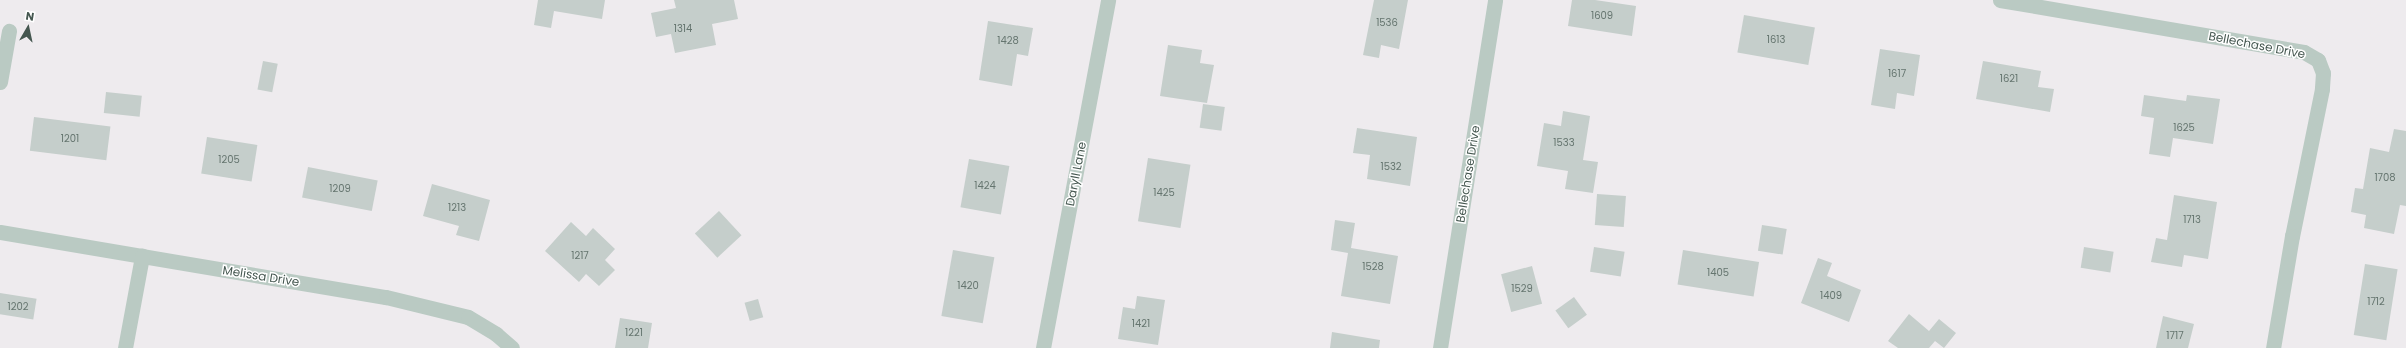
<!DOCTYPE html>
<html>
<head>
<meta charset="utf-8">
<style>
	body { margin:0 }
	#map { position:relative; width:2406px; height:348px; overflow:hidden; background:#eeebee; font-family:Poppins,sans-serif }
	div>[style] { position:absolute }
	.building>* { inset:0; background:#c5cecb; transform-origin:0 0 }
	.street>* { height:15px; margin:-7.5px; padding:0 7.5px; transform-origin:7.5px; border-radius:7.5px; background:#bacac3 }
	span { translate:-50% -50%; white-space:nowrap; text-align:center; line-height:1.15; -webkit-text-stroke:3px #fff; paint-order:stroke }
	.number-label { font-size:10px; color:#65756f }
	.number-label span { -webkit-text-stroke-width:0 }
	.street-label { font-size:12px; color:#455750 }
	.north { position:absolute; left:8px; top:8px; width:40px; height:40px; -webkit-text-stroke:3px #fff; paint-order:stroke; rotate:9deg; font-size:11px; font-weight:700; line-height:16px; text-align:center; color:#455750 }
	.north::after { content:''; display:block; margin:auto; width:14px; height:18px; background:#455750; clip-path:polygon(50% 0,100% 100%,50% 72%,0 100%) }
</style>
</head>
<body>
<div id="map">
	<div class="building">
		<div style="clip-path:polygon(538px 0,605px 0,602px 19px,554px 11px,551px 28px,534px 25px)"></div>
		<div style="clip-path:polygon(674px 0,734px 0,738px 19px,712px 24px,716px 45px,675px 53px,671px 34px,656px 37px,651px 13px,676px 8px)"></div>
		<div style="clip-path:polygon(1374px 0,1408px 0,1399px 49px,1381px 45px,1379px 58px,1363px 55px)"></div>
		<div style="clip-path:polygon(1572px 0,1595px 0,1636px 6px,1632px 36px,1568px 26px)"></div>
		<div style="left:1744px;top:15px;width:72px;height:38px;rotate:10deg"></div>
		<div style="clip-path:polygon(988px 21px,1033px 28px,1028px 56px,1017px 54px,1012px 86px,979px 80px)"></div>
		<div style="clip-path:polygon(1168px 45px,1202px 50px,1200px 63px,1214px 65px,1207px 103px,1160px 96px)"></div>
		<div style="clip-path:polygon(1880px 49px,1920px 55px,1914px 96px,1897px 93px,1895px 109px,1871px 105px)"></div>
		<div style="left:263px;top:61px;width:15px;height:29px;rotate:11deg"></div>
		<div style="clip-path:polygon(1983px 61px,2041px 71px,2038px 87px,2054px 89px,2050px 112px,1976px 99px)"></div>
		<div style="left:106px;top:92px;width:36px;height:21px;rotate:6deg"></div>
		<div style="clip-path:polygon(2144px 95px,2186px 101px,2187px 95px,2220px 99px,2213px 144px,2173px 138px,2170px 157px,2149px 154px,2154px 118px,2141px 116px)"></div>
		<div style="left:1203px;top:104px;width:22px;height:24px;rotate:8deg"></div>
		<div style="clip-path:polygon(1563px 111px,1590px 116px,1583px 160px,1598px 162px,1593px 193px,1565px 189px,1568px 171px,1537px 166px,1544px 123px,1561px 126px)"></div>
		<div style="left:34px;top:117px;width:77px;height:34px;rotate:7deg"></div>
		<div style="clip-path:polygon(1357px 128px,1417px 137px,1410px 186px,1367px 179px,1370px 155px,1353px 153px)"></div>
		<div style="clip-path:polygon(2394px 129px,2406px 131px,2406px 206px,2400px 205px,2394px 234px,2364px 228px,2366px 215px,2351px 212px,2355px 188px,2363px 189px,2370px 148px,2389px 152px)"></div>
		<div style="left:207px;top:137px;width:51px;height:37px;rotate:9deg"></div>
		<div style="left:1148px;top:158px;width:43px;height:64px;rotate:9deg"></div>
		<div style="left:969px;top:159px;width:41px;height:49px;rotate:10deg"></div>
		<div style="left:308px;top:167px;width:71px;height:31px;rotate:11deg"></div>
		<div style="clip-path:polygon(432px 184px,490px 200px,479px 241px,456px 235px,459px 226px,423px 216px)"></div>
		<div style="left:1597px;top:194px;width:29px;height:31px;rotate:4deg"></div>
		<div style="clip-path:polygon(2174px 195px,2217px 202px,2208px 259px,2184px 255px,2182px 267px,2151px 262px,2156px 238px,2167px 240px)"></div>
		<div style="left:719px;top:211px;width:33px;height:33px;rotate:47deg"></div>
		<div style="clip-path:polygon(1335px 220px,1355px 223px,1351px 248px,1398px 256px,1390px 304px,1341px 296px,1348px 253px,1331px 250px)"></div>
		<div style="clip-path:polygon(571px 222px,586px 236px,593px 228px,615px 249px,605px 260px,615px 270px,599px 286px,586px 274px,579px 282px,545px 251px)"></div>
		<div style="left:1762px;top:225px;width:25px;height:26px;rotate:9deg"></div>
		<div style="left:1594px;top:247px;width:31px;height:25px;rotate:9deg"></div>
		<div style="left:2084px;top:247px;width:30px;height:21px;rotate:9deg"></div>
		<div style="left:953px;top:250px;width:42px;height:67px;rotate:10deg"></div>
		<div style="left:1683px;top:250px;width:77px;height:35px;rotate:9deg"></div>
		<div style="clip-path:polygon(1818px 258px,1832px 263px,1827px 276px,1861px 290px,1849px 322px,1801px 303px)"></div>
		<div style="left:2365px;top:264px;width:33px;height:72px;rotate:9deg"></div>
		<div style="left:1532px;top:266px;width:39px;height:32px;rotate:75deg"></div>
		<div style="left:0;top:293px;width:37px;height:21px;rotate:9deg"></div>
		<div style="clip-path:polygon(1137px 296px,1165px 300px,1158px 345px,1118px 339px,1123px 307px,1135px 309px)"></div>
		<div style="left:1574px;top:297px;width:22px;height:23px;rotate:54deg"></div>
		<div style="left:758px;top:299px;width:19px;height:14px;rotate:74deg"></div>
		<div style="clip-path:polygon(1909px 314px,1929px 331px,1939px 319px,1956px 333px,1944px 348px,1935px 341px,1929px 348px,1898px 348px,1888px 341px)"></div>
		<div style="clip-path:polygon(2163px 316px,2194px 324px,2188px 348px,2156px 348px)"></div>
		<div style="clip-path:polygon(620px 318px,652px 323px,648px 348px,615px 348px)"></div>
		<div style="clip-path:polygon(1332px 332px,1380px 340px,1379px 348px,1330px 348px)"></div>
	</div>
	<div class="street">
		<div style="left:2000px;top:0;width:308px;rotate:9.7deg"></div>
		<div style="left:2304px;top:52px;width:16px;rotate:30deg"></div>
		<div style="left:2318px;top:60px;width:14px;rotate:69deg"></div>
		<div style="left:2323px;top:73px;width:16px;rotate:94deg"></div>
		<div style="left:2322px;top:89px;width:150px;rotate:101.5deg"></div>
		<div style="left:2292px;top:236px;width:114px;rotate:99.6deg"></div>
		<div style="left:0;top:82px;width:52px;rotate:-80deg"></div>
		<div style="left:0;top:232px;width:391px;rotate:9.6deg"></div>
		<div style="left:386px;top:297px;width:84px;rotate:13.7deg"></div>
		<div style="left:468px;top:317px;width:33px;rotate:31deg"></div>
		<div style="left:496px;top:334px;width:21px;rotate:41deg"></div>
		<div style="left:125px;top:348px;width:94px;rotate:-79.5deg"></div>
		<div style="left:1043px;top:348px;width:354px;rotate:-79.4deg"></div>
		<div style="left:1440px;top:348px;width:352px;rotate:-81deg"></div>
	</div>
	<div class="number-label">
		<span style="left:1602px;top:16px">1609</span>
		<span style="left:1387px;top:23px">1536</span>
		<span style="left:683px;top:29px">1314</span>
		<span style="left:1776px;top:40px">1613</span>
		<span style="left:1008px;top:41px">1428</span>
		<span style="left:1897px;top:74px">1617</span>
		<span style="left:2009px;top:79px">1621</span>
		<span style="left:2184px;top:128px">1625</span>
		<span style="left:70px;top:139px">1201</span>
		<span style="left:1564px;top:143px">1533</span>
		<span style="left:229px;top:160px">1205</span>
		<span style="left:1391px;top:167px">1532</span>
		<span style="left:2385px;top:178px">1708</span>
		<span style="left:985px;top:186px">1424</span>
		<span style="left:340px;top:189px">1209</span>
		<span style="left:1164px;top:193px">1425</span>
		<span style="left:457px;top:208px">1213</span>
		<span style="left:2192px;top:220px">1713</span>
		<span style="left:580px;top:256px">1217</span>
		<span style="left:1373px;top:267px">1528</span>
		<span style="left:1718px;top:273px">1405</span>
		<span style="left:968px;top:286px">1420</span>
		<span style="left:1522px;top:289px">1529</span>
		<span style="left:1831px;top:296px">1409</span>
		<span style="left:2376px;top:302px">1712</span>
		<span style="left:18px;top:307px">1202</span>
		<span style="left:1141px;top:324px">1421</span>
		<span style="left:634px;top:333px">1221</span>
		<span style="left:2175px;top:336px">1717</span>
	</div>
	<div class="street-label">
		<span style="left:2257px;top:45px;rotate:11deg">Bellechase Drive</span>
		<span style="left:1076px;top:174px;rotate:-79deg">Daryll Lane</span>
		<span style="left:1468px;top:174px;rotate:-81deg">Bellechase Drive</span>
		<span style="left:261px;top:276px;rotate:9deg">Melissa Drive</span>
	</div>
	<div class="north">N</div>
</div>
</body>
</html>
